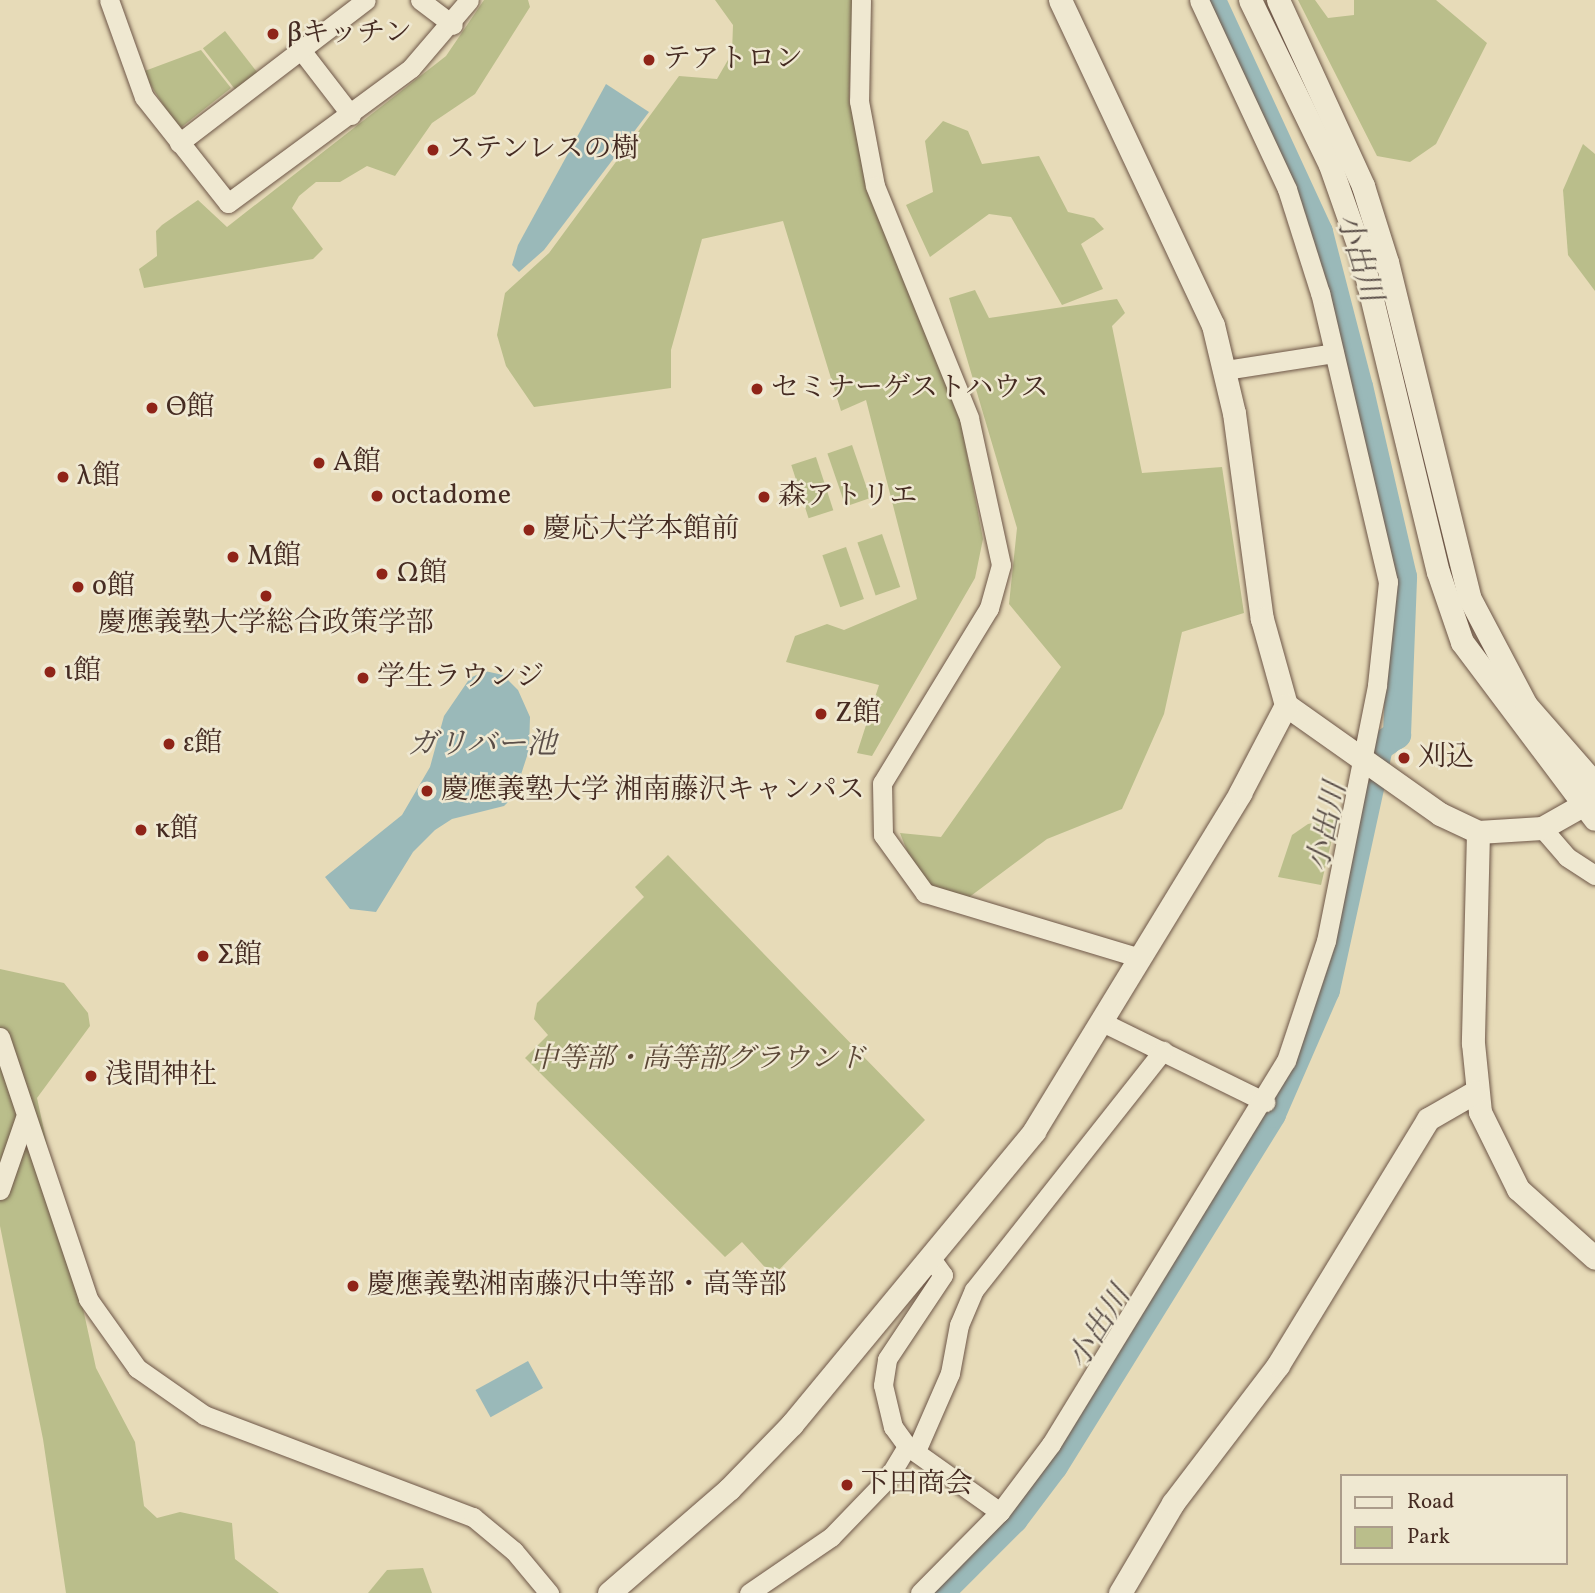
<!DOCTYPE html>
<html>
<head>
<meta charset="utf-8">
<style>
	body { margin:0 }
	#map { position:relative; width:1595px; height:1593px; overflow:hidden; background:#e7dbb8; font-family:Vollkorn,"Noto Serif JP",serif }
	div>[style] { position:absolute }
	.green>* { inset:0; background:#babe8b; transform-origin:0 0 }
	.water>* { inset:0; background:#9ab9b9; transform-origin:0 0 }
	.river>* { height:28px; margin:-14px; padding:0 14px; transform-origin:14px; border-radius:14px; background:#9ab9b9 }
	.roads { filter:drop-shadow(0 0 2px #6e5748) drop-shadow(0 0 2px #6e5748) }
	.minor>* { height:19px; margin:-9.5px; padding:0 9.5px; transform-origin:9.5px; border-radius:9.5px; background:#efe8d1 }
	.tertiary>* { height:23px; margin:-11.5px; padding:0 11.5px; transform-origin:11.5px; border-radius:11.5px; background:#efe8d1 }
	.dots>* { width:19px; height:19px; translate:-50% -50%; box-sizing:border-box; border:4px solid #efe8d1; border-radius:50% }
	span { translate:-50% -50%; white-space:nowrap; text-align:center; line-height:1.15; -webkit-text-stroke:5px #efe8d1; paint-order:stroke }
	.poi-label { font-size:28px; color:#452b22 }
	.left { translate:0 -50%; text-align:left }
	.park-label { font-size:28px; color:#5c4837; font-style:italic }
	.water-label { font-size:30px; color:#5a4e48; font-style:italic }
	.legend { position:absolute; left:1340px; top:1474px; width:228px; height:91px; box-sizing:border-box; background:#efe8d1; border:2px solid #ab9c8b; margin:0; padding:9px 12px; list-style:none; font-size:21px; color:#452b22 }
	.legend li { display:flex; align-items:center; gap:14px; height:35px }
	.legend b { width:35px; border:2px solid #ab9c8b }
</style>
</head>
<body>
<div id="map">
	<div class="green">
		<div style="clip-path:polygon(484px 0,528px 0,530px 7px,475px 94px,432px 123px,395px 176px,367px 166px,340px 182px,316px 182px,299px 196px,292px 208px,323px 249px,313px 259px,144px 288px,139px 269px,157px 256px,156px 231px,162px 225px,198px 200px,227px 227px,446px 56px)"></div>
		<div style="clip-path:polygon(715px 0,853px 0,849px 100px,873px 203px,961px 423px,983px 539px,975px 578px,872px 756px,857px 753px,879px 685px,786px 662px,795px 636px,827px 624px,844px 630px,917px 599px,866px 400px,841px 411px,783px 221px,702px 239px,671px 350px,671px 388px,534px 407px,506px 366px,497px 335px,505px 293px,549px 253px,679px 76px,717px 79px,732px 53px,733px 25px)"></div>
		<div style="clip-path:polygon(1298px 0,1315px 0,1328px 18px,1354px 15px,1354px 0,1436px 0,1487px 43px,1436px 144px,1410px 162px,1377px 156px)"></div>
		<div style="left:225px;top:31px;width:53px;height:28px;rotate:52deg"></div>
		<div style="clip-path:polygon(201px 50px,231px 88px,179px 129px,142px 72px)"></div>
		<div style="clip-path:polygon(943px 121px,968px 131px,982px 164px,1039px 156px,1068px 212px,1094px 218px,1104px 229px,1081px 244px,1103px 289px,1062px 305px,1011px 217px,989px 214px,930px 257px,906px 205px,933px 192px,925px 141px)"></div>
		<div style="clip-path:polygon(1583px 144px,1595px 154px,1595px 291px,1568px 255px,1563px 190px)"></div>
		<div style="clip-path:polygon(975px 290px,989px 318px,1117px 299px,1125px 313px,1112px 326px,1142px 473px,1222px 467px,1244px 613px,1182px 632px,1164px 714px,1122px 809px,1047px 839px,964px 901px,918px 879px,900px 833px,941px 837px,1061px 667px,1009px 604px,1017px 528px,949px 298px)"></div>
		<div style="left:852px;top:445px;width:56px;height:26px;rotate:71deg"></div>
		<div style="left:816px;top:457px;width:56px;height:26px;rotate:72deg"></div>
		<div style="left:882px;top:534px;width:56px;height:26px;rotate:71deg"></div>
		<div style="left:846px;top:547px;width:55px;height:25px;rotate:71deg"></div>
		<div style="clip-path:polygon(1337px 818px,1321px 885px,1278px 877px,1292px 835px,1308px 824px)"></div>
		<div style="clip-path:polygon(668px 855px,925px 1120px,773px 1276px,742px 1242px,725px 1257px,525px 1058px,548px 1035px,534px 1019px,537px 1003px,644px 897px,635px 887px)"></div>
		<div style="clip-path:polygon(0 969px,64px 983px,88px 1013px,90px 1026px,37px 1098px,96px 1368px,135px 1442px,144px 1506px,157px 1518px,180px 1512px,232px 1523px,235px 1559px,279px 1593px,66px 1593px,43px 1439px,0 1226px)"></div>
		<div style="clip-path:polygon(423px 1568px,432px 1593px,368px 1593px,387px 1570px)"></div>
	</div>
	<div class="water">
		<div style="clip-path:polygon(606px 84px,649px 112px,544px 250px,519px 272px,512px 265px,518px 245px)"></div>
		<div style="clip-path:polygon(485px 671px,503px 675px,518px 690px,530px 717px,529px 750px,514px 796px,504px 806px,452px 819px,435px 830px,413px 852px,376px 912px,350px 909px,325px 877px,402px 815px,430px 767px,444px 716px,470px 678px)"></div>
		<div style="left:528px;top:1361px;width:31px;height:60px;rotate:61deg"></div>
	</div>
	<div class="river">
		<div style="left:940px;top:1593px;width:105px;rotate:-45deg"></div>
		<div style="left:1014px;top:1519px;width:66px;rotate:-53deg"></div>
		<div style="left:1054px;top:1466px;width:414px;rotate:-58.2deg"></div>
		<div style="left:1272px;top:1114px;width:135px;rotate:-66.5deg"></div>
		<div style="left:1326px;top:990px;width:249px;rotate:-77.7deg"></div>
		<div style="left:1379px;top:747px;width:22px;rotate:-34deg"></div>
		<div style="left:1397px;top:735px;width:158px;rotate:-87.8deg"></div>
		<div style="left:1403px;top:577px;width:195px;rotate:-103deg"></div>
		<div style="left:1359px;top:387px;width:160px;rotate:-104.5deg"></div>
		<div style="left:1319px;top:232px;width:255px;rotate:-114.8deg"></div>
	</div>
	<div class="roads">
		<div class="minor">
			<div style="left:109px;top:0;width:103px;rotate:70.2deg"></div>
			<div style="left:144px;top:97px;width:135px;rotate:51.6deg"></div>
			<div style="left:228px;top:203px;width:227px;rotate:-36.4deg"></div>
			<div style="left:411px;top:68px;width:89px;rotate:-49.5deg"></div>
			<div style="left:420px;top:0;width:41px;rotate:37.1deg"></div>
			<div style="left:861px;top:0;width:101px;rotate:91.1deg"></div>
			<div style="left:859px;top:101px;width:86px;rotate:79.3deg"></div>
			<div style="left:875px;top:186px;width:250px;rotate:67.9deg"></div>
			<div style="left:969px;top:418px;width:150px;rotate:77.7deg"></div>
			<div style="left:1001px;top:565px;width:45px;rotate:105.6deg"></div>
			<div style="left:989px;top:608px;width:205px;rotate:121.4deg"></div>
			<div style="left:882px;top:783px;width:52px;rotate:88.9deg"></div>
			<div style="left:883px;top:835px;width:72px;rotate:54.1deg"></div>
			<div style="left:925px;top:893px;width:225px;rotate:16.8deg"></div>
			<div style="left:301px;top:50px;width:82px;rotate:52.4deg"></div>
			<div style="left:179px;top:143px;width:235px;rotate:-37.4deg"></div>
			<div style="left:1226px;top:370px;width:109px;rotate:-8.9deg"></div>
			<div style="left:1542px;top:828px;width:38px;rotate:49deg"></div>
			<div style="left:1567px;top:857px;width:33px;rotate:33deg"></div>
			<div style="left:1102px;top:1022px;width:182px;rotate:26.1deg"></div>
			<div style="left:0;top:1037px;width:276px;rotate:71.4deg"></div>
			<div style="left:88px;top:1299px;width:85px;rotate:54.6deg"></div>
			<div style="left:137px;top:1368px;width:82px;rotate:35deg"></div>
			<div style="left:204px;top:1415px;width:288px;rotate:20.8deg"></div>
			<div style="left:473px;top:1517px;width:53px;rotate:39.7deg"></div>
			<div style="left:514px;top:1551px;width:55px;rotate:50.2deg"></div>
			<div style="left:0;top:1190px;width:76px;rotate:-70.9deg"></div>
			<div style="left:907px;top:1446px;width:24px;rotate:-126deg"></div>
			<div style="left:893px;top:1427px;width:43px;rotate:-103.4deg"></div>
			<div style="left:883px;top:1385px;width:26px;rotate:-81deg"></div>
			<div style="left:887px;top:1359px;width:101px;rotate:-56.3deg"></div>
			<div style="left:943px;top:1275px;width:19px;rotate:-126deg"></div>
			<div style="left:916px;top:1451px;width:85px;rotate:-66.4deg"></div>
			<div style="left:950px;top:1373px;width:49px;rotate:-79.4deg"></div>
			<div style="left:959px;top:1325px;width:38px;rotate:-67deg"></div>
			<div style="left:974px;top:1290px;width:305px;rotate:-51.7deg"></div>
			<div style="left:749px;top:1593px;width:99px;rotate:-34.3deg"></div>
			<div style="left:831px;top:1537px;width:82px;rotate:-46deg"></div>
			<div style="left:888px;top:1478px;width:37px;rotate:-59deg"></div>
			<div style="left:907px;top:1446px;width:114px;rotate:35.4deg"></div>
			<div style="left:920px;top:1593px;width:114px;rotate:-45.4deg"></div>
			<div style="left:1000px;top:1512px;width:85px;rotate:-53.1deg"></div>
			<div style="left:1051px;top:1444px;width:449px;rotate:-58.5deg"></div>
			<div style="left:1286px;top:1061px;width:126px;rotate:-71.6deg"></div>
			<div style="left:1326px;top:941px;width:261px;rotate:-78.7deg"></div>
			<div style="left:1377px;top:685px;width:104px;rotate:-83.9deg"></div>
			<div style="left:1388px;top:582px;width:297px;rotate:-103.2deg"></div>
			<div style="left:1320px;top:293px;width:109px;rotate:-107.6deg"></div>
			<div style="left:1287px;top:189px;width:208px;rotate:-115deg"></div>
		</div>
		<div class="tertiary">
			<div style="left:1060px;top:0;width:359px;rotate:64.8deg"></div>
			<div style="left:1213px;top:325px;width:90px;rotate:76.6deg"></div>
			<div style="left:1234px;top:413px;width:208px;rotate:82.3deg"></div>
			<div style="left:1262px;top:619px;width:89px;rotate:74.4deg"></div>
			<div style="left:1286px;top:705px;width:189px;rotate:35.3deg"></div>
			<div style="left:1440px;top:814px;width:42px;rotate:25.3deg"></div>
			<div style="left:1478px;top:832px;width:64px;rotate:-3.6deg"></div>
			<div style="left:1542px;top:828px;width:61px;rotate:-29.5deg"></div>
			<div style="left:1250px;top:0;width:183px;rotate:64.1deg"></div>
			<div style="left:1330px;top:165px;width:90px;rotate:70.6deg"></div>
			<div style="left:1360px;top:250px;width:331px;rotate:76.4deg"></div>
			<div style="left:1438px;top:572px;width:74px;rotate:71.1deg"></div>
			<div style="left:1462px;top:642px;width:221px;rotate:53.1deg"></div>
			<div style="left:1278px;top:0;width:205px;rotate:65.4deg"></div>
			<div style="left:1363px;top:186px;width:80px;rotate:72.5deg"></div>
			<div style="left:1387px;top:262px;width:345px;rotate:76.2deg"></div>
			<div style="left:1469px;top:597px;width:122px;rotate:62.2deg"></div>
			<div style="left:1526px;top:705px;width:105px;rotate:48.9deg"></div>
			<div style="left:1478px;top:832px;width:211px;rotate:91.4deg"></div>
			<div style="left:1473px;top:1043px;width:69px;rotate:84.2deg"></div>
			<div style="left:1480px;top:1112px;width:86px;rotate:63.7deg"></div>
			<div style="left:1518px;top:1189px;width:103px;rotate:41.9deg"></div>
			<div style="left:609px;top:1593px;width:159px;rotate:-40.9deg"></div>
			<div style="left:729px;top:1489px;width:91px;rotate:-45.9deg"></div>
			<div style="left:792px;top:1424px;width:380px;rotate:-50.4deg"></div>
			<div style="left:1034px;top:1131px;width:396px;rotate:-58.6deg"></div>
			<div style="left:1240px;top:793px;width:99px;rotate:-62.4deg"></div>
			<div style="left:1120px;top:1593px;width:104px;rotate:-59.5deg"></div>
			<div style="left:1173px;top:1503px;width:173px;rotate:-52.7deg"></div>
			<div style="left:1278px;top:1365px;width:288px;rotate:-58.6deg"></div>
			<div style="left:1428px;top:1119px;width:54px;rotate:-29.9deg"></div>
		</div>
	</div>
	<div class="dots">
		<div style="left:273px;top:34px;background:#8f2418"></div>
		<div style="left:649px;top:60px;background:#8f2418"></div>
		<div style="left:433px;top:150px;background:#8f2418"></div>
		<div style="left:757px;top:389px;background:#8f2418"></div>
		<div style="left:152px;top:408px;background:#8f2418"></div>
		<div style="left:319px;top:463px;background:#8f2418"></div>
		<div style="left:63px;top:477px;background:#8f2418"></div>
		<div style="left:377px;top:496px;background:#8f2418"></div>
		<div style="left:764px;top:497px;background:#8f2418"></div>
		<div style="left:529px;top:530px;background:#8f2418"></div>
		<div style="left:233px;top:557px;background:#8f2418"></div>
		<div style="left:382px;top:574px;background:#8f2418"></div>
		<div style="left:78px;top:587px;background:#8f2418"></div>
		<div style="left:266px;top:596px;background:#8f2418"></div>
		<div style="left:50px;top:672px;background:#8f2418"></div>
		<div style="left:363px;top:678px;background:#8f2418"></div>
		<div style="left:821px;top:714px;background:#8f2418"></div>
		<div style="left:169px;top:744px;background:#8f2418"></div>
		<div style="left:1404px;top:758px;background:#8f2418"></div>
		<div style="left:427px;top:791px;background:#8f2418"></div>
		<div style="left:141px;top:830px;background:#8f2418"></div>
		<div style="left:203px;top:956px;background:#8f2418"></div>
		<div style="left:91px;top:1076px;background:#8f2418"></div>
		<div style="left:353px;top:1286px;background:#8f2418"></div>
		<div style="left:847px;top:1485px;background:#8f2418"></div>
	</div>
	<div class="poi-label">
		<span class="left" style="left:287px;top:34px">βキッチン</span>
		<span class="left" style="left:663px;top:60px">テアトロン</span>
		<span class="left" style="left:447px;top:150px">ステンレスの樹</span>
		<span class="left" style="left:771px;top:389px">セミナーゲストハウス</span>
		<span class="left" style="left:166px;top:408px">Θ館</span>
		<span class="left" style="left:333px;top:463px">A館</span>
		<span class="left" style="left:77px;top:477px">λ館</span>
		<span class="left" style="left:391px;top:496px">octadome</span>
		<span class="left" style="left:778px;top:497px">森アトリエ</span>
		<span class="left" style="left:543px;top:530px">慶応大学本館前</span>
		<span class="left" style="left:247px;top:557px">Μ館</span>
		<span class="left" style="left:396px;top:574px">Ω館</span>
		<span class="left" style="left:92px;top:587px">ο館</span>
		<span style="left:266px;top:624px">慶應義塾大学総合政策学部</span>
		<span class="left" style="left:64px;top:672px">ι館</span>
		<span class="left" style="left:377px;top:678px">学生ラウンジ</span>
		<span class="left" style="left:835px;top:714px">Ζ館</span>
		<span class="left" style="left:183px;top:744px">ε館</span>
		<span class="left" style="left:1418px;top:758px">刈込</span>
		<span class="left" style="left:441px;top:791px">慶應義塾大学 湘南藤沢キャンパス</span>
		<span class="left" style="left:155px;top:830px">κ館</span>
		<span class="left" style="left:217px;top:956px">Σ館</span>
		<span class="left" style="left:105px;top:1076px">浅間神社</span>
		<span class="left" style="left:367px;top:1286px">慶應義塾湘南藤沢中等部・高等部</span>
		<span class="left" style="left:861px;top:1485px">下田商会</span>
	</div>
	<div class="park-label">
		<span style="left:698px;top:1060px">中等部・高等部グラウンド</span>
	</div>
	<div class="water-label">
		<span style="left:1358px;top:258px;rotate:73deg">小出川</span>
		<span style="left:482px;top:745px">ガリバー池</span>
		<span style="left:1328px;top:827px;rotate:-78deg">小出川</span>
		<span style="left:1100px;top:1328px;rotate:-58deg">小出川</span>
	</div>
	<ul class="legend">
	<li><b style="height:9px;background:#efe8d1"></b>Road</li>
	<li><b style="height:19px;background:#babe8b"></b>Park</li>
	</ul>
</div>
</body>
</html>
